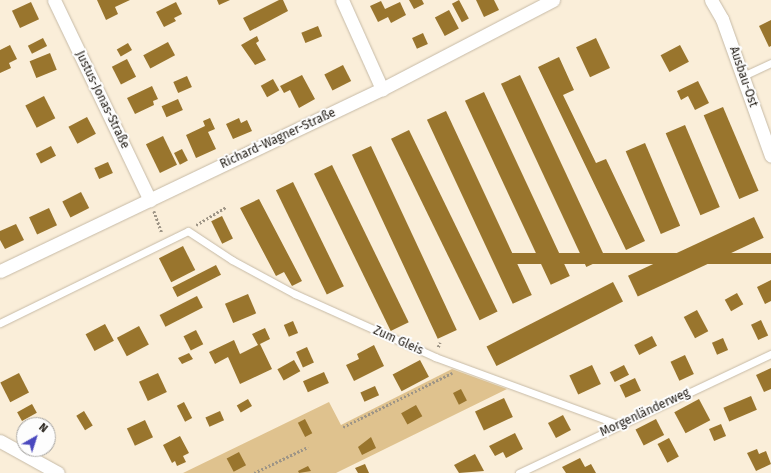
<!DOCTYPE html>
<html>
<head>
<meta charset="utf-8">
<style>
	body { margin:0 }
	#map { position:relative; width:771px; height:473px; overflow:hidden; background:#faeed9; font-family:"Fira Sans",sans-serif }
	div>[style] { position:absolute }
	.green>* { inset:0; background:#dfc28e }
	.building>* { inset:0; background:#99752d; transform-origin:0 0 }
	.path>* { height:2.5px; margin-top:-1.25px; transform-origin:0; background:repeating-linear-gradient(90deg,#9e9586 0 2px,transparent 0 4px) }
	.roads { filter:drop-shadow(0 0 1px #c6baa6) drop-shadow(0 0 1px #c6baa6) }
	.lane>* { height:7px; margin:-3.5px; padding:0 3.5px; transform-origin:3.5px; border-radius:3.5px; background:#fff }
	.street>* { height:13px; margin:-6.5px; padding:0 6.5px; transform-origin:6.5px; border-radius:6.5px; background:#fff }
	span { translate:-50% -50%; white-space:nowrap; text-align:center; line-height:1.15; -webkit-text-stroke:4px #fdfdfd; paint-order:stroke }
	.street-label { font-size:12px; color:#252019 }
	.north { position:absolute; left:16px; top:417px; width:40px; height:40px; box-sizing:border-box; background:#fdfdfd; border:1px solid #a7a5a2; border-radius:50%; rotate:39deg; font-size:11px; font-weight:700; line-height:16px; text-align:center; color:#252019 }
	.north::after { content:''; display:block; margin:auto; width:14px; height:18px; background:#4948be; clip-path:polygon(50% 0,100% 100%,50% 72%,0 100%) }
</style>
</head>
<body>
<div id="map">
	<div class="green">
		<div style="clip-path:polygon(452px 369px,507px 389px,336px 473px,183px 473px,329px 402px,341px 425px)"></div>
	</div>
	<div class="building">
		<div style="clip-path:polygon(97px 0,130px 0,115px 7px,118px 14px,106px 20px)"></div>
		<div style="clip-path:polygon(217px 0,230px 0,219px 5px)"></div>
		<div style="clip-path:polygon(279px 0,283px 0,288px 11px,250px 31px,243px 18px)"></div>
		<div style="clip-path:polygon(409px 0,422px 0,424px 4px,414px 9px)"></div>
		<div style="left:459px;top:0;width:21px;height:8px;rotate:62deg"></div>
		<div style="clip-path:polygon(476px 0,494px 0,499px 10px,484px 17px)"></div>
		<div style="clip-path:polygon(381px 1px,385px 9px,400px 2px,406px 15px,391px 23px,388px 17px,378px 22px,370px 6px)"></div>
		<div style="left:31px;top:2px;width:19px;height:21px;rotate:65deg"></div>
		<div style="clip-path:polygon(176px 2px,182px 14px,174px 18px,176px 21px,164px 27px,156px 12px)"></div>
		<div style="left:449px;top:10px;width:21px;height:16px;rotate:62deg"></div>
		<div style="clip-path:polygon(771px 20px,771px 46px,769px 47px,759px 26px)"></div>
		<div style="left:318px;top:26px;width:11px;height:18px;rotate:68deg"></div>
		<div style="left:423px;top:33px;width:12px;height:12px;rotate:66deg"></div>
		<div style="clip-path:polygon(257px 36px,259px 41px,256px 43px,266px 60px,255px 65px,241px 45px)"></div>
		<div style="left:43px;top:38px;width:9px;height:17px;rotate:63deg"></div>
		<div style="left:596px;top:38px;width:33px;height:22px;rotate:65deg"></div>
		<div style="left:168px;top:42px;width:15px;height:28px;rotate:62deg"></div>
		<div style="left:128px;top:43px;width:8px;height:13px;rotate:60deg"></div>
		<div style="clip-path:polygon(10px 45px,17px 59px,9px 63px,11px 68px,0 73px,0 50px)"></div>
		<div style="left:680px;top:45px;width:19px;height:22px;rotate:62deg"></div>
		<div style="left:50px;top:53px;width:18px;height:22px;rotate:68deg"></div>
		<div style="clip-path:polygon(559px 57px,574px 90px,563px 95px,596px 163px,606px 159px,645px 241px,626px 250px,538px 67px)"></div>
		<div style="left:127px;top:59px;width:20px;height:17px;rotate:63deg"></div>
		<div style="left:343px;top:65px;width:18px;height:21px;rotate:63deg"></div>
		<div style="clip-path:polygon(302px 75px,315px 99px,299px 108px,290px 90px,284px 93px,280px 86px)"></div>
		<div style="left:520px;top:75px;width:202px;height:21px;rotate:65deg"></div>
		<div style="left:187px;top:76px;width:12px;height:15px;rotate:66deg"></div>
		<div style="left:273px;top:79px;width:13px;height:14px;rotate:61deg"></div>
		<div style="clip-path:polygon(698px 81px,709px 103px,695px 110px,688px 96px,681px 100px,677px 91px)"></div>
		<div style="clip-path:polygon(152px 86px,158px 99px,153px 101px,154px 105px,135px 114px,127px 98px)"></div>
		<div style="left:484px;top:92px;width:203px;height:21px;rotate:65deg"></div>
		<div style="left:44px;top:96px;width:25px;height:21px;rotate:63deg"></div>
		<div style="left:178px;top:99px;width:12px;height:18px;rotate:66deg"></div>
		<div style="left:723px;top:107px;width:91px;height:21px;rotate:67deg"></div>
		<div style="left:446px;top:111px;width:203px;height:21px;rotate:65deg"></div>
		<div style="left:87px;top:117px;width:19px;height:21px;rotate:62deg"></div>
		<div style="clip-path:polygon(210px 118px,215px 129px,208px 132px,216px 149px,196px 158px,186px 135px,205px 126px,203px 121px)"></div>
		<div style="clip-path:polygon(239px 118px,241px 123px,247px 120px,252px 131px,233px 139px,226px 124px)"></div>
		<div style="left:685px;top:125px;width:89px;height:21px;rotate:67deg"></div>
		<div style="left:409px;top:130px;width:202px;height:20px;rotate:64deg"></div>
		<div style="left:163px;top:136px;width:32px;height:19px;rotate:64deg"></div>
		<div style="left:645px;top:143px;width:90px;height:21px;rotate:67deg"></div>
		<div style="left:51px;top:146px;width:11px;height:17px;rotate:63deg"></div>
		<div style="left:371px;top:146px;width:203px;height:21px;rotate:65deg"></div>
		<div style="left:182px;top:149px;width:13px;height:9px;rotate:63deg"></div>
		<div style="left:108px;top:162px;width:12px;height:15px;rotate:66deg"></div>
		<div style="left:332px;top:165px;width:175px;height:20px;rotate:64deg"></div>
		<div style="left:293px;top:182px;width:116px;height:19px;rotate:64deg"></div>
		<div style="left:81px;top:192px;width:18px;height:21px;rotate:63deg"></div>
		<div style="clip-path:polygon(259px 199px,302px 281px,292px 286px,284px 272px,276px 276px,240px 208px)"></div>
		<div style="left:49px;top:208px;width:19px;height:22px;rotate:65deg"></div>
		<div style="left:222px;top:216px;width:25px;height:12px;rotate:64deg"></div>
		<div style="left:754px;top:217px;width:23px;height:139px;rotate:65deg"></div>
		<div style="clip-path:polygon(16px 224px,24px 240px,5px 249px,0 240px,0 231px)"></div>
		<div style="left:183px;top:246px;width:27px;height:27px;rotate:63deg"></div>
		<div style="left:771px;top:253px;width:11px;height:269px;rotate:90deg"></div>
		<div style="left:216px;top:265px;width:11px;height:49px;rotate:63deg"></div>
		<div style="clip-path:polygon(771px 280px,771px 301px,765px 304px,757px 287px)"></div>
		<div style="left:613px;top:282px;width:22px;height:142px;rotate:63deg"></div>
		<div style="left:737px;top:293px;width:13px;height:14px;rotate:61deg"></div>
		<div style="left:248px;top:294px;width:21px;height:25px;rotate:67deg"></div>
		<div style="left:197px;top:296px;width:13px;height:42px;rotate:63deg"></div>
		<div style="left:697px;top:310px;width:24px;height:15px;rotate:62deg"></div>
		<div style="left:761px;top:320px;width:17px;height:11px;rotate:65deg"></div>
		<div style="left:293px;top:321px;width:13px;height:10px;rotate:67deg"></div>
		<div style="left:105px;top:324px;width:19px;height:22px;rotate:62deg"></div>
		<div style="left:139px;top:326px;width:21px;height:25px;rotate:62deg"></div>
		<div style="clip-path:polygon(265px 328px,270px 339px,260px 344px,272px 369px,240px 384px,228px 357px,215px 364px,209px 352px,234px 340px,240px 354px,258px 345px,252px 334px)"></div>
		<div style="left:196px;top:330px;width:16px;height:14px;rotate:63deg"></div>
		<div style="left:652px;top:336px;width:11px;height:20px;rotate:63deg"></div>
		<div style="left:723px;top:338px;width:13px;height:12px;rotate:67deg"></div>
		<div style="clip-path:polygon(374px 345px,384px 366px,354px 381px,346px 365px,359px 359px,357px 354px)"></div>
		<div style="left:307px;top:347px;width:17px;height:12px;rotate:66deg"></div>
		<div style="clip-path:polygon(189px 353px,193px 359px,182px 364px,178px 358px)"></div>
		<div style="left:685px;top:355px;width:21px;height:16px;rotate:65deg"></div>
		<div style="left:294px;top:360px;width:13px;height:19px;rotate:61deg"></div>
		<div style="left:420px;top:360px;width:19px;height:31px;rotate:62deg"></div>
		<div style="left:592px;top:365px;width:21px;height:25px;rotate:65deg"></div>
		<div style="left:624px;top:365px;width:11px;height:16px;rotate:63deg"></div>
		<div style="clip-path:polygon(771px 368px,771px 389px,764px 392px,756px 375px)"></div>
		<div style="left:324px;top:372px;width:12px;height:23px;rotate:66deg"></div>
		<div style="left:19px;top:373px;width:22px;height:21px;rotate:63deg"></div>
		<div style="left:158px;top:373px;width:21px;height:21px;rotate:65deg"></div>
		<div style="left:635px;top:378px;width:14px;height:17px;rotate:65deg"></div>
		<div style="left:375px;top:386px;width:10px;height:16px;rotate:66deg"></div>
		<div style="left:461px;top:389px;width:13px;height:9px;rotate:63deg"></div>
		<div style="left:751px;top:396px;width:15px;height:30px;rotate:67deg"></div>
		<div style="left:504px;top:398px;width:21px;height:32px;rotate:65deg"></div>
		<div style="left:248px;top:399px;width:8px;height:13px;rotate:60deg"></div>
		<div style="left:699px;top:399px;width:24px;height:28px;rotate:62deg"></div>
		<div style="left:184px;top:402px;width:18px;height:8px;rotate:63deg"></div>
		<div style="left:32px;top:404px;width:10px;height:17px;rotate:61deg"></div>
		<div style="left:416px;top:405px;width:13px;height:17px;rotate:61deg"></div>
		<div style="left:84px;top:411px;width:17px;height:9px;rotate:59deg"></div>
		<div style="left:220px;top:411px;width:10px;height:16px;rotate:66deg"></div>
		<div style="left:563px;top:415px;width:17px;height:17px;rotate:62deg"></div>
		<div style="left:305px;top:419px;width:16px;height:8px;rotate:63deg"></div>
		<div style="left:656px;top:419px;width:18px;height:23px;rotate:63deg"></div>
		<div style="left:145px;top:420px;width:19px;height:20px;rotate:65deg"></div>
		<div style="left:721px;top:424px;width:13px;height:13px;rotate:67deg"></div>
		<div style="clip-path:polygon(515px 433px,523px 449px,506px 458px,503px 452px,495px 456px,489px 446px)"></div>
		<div style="clip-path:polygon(180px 436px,189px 453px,183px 456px,186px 462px,177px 466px,175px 461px,172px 463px,163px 445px)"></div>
		<div style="clip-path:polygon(371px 437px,376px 448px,362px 455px,358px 447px)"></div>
		<div style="left:669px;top:438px;width:21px;height:13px;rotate:62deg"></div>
		<div style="clip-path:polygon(757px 449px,759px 454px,766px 451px,771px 464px,756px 471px,747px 453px)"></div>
		<div style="left:239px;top:452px;width:15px;height:14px;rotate:62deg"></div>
		<div style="clip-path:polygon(475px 454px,484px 471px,459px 473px,454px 465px)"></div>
		<div style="clip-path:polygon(580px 458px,585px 467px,591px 464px,596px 473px,566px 473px,562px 467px)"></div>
		<div style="clip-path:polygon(365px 464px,369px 473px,358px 473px,355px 468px)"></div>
		<div style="clip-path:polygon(308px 466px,311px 471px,299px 473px,298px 471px)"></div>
	</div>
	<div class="path">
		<div style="left:154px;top:211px;width:23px;rotate:70deg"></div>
		<div style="left:196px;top:225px;width:35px;rotate:-31deg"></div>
		<div style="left:438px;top:347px;width:5px;rotate:-68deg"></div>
		<div style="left:343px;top:427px;width:122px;rotate:-26.4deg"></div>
		<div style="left:254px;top:473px;width:60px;rotate:-25.7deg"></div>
	</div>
	<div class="roads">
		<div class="lane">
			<div style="left:743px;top:76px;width:31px;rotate:-25deg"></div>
			<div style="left:0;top:323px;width:209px;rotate:-26.1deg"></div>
			<div style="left:188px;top:231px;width:53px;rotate:33.4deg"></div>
			<div style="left:232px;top:260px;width:72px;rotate:28.4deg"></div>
			<div style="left:295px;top:294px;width:154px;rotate:24.2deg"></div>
			<div style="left:435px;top:357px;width:197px;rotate:20.2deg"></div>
			<div style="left:519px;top:473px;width:279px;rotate:-25.3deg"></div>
		</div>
		<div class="street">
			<div style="left:54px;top:0;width:222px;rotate:64.4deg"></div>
			<div style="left:342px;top:0;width:98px;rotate:65.8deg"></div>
			<div style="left:711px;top:0;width:22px;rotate:60deg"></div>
			<div style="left:722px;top:19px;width:145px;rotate:70.3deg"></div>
			<div style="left:0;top:271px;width:423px;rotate:-25.5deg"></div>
			<div style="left:382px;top:89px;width:193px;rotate:-27.5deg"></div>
			<div style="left:0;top:441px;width:66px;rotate:28.9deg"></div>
		</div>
	</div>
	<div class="street-label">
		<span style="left:743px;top:77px;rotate:71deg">Ausbau-Ost</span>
		<span style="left:102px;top:100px;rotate:64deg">Justus-Jonas-Straße</span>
		<span style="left:278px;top:139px;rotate:-25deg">Richard-Wagner-Straße</span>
		<span style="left:398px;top:341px;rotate:24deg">Zum Gleis</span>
		<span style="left:645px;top:413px;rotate:-25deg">Morgenländerweg</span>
	</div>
	<div class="north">N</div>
</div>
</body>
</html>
